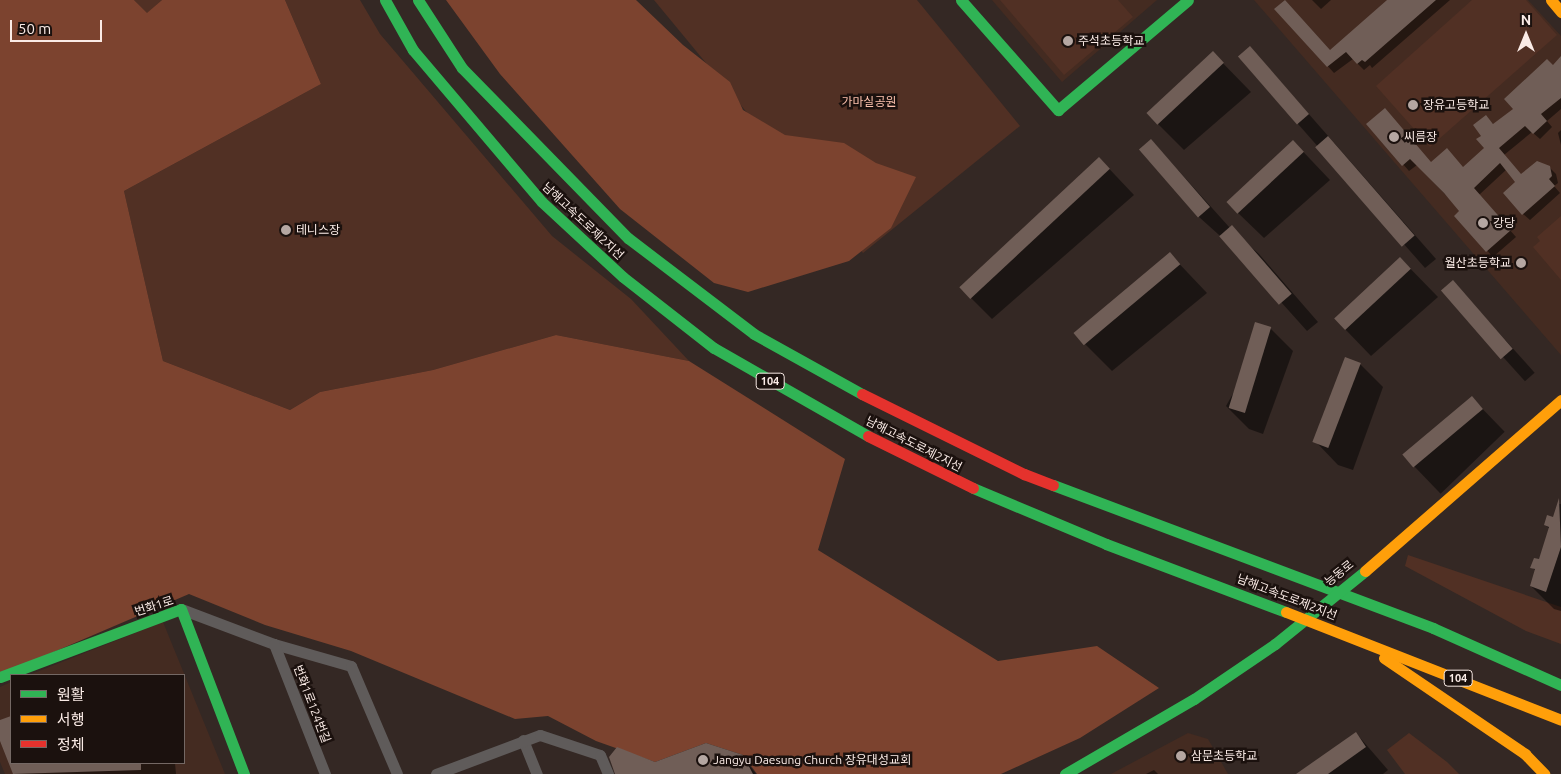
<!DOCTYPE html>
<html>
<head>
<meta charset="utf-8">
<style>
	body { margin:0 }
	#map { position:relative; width:1561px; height:774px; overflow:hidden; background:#342824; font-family:Ubuntu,"Noto Sans KR",sans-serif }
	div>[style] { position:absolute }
	.built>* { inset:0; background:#442b21 }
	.green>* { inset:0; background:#513024 }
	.forest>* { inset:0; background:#7c432f }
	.shadow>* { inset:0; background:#0007; transform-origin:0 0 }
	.building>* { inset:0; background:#705e57; transform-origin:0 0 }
	.street>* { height:11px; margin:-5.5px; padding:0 5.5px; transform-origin:5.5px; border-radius:5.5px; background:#5f5b5a }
	.fast>* { height:11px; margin:-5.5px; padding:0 5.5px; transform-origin:5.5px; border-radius:5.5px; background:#30b455 }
	.slow>* { height:11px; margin:-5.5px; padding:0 5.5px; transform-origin:5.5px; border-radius:5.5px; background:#ff9f0a }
	.jam>* { height:11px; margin:-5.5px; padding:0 5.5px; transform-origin:5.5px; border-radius:5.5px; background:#e5322d }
	.dots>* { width:14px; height:14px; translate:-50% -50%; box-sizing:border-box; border:2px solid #1b110e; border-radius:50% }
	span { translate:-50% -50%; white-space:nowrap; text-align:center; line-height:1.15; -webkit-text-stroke:5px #1b110e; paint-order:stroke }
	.shield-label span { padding:1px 4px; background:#1b110e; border:1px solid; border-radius:4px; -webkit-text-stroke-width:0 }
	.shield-label { font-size:11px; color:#faebe6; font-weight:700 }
	.poi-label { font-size:12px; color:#faebe6 }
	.left { translate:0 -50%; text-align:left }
	.right { translate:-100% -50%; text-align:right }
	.park-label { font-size:12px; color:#fbc0ac }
	.street-label { font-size:12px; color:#faebe6 }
	.legend { position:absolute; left:10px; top:674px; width:175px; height:90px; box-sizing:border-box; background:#1b110e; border:1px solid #746864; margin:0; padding:6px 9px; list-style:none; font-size:15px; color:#faebe6 }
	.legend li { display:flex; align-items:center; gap:10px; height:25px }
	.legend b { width:25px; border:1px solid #746864 }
	.north { position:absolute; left:1501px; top:10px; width:50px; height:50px; -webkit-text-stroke:4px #1b110e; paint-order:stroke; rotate:0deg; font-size:14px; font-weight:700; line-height:20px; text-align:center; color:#faebe6 }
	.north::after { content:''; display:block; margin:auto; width:18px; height:22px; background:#faebe6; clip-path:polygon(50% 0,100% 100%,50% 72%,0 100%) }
	.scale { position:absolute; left:10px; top:20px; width:92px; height:22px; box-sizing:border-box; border:2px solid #faebe6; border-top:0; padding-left:6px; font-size:15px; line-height:18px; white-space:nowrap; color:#faebe6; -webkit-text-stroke:4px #1b110e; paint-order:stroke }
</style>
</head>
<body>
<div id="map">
	<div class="built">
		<div style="clip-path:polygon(992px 0,1157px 0,1062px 82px)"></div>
		<div style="clip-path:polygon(1254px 0,1528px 0,1561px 36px,1561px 355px)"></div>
		<div style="clip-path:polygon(163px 622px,225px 774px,5px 774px,0 762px,0 687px,11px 682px,11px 763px,184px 763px,184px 675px,29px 675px)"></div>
		<div style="clip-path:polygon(1188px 733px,1208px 739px,1228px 774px,1111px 774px)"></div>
	</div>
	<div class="green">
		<div style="clip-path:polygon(134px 0,162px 0,147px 14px)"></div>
		<div style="clip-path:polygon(285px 0,360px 0,380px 34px,552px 236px,631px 299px,689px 361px,556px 335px,433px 370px,320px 392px,290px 410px,163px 361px,124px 191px,321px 84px)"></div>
		<div style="clip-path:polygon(654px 0,917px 0,1020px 126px,863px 253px)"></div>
		<div style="clip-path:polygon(1000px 0,1118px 0,1133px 17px,1064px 75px)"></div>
		<div style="clip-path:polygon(1472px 0,1526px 0,1557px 35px,1430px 147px,1376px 86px)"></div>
		<div style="clip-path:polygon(1561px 216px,1561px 280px,1533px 247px,1540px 241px,1537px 237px)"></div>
		<div style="clip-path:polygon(1408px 555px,1561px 607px,1561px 644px,1526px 631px,1405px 566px)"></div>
		<div style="clip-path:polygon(1409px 733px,1447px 762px,1459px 774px,1405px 774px,1387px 750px)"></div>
	</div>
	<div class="forest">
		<div style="clip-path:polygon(0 0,134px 0,147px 13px,162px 0,285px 0,321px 84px,124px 191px,163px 361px,290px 410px,320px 392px,433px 370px,556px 335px,689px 361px,845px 459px,818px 550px,998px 661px,1097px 646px,1159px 688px,1080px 738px,1001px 774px,757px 774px,743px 755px,706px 743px,655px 762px,596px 741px,548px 716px,515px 719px,351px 651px,265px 625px,189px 594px,0 675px)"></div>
		<div style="clip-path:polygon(446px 0,636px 0,683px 45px,730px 82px,743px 110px,785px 135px,844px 143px,876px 163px,916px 177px,891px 228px,849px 261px,748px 292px,714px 283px,620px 209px,500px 74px)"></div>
	</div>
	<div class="shadow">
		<div style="clip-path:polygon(1312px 0,1331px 0,1321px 9px)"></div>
		<div style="clip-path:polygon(1389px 0,1450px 0,1372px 68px,1370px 65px,1364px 70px,1353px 59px,1334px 73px,1276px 9px,1330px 52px)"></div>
		<div style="clip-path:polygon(1250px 47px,1436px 259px,1425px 268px,1298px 124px)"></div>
		<div style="clip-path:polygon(1213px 53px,1251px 92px,1184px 150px,1156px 122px)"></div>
		<div style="clip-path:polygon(1561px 58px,1561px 109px,1547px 121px,1552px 127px,1540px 139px,1532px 132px,1504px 155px,1521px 175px,1549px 167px,1556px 174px,1558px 183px,1554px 186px,1560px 193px,1530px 220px,1523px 214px,1517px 183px,1507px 169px,1479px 195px,1516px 237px,1493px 257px,1456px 216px,1461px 211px,1417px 165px,1409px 171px,1368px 124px,1431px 163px,1464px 169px,1486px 148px,1483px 136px,1486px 116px,1494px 125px,1514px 110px)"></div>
		<div style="clip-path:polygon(1561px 130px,1561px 145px,1558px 133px)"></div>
		<div style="clip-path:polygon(1151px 140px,1230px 228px,1259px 254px,1318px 322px,1307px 331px,1228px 243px,1199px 217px)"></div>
		<div style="clip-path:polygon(1293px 141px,1330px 180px,1264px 238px,1236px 211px)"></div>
		<div style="clip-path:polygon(1099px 158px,1134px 195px,992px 319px,967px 294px)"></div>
		<div style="clip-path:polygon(1170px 254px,1207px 293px,1112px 371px,1085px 344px)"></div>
		<div style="clip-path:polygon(1400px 258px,1438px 297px,1371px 356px,1344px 328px)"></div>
		<div style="left:1453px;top:282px;width:122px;height:13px;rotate:48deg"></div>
		<div style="clip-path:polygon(1270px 328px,1293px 351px,1263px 434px,1249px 429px,1226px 406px)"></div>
		<div style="clip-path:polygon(1360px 364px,1383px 387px,1353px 470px,1338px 465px,1316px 442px)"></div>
		<div style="left:1472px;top:398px;width:47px;height:89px;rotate:46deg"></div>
		<div style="clip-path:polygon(1558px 504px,1561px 504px,1561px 611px,1554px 609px,1531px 586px,1536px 571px,1532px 567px,1539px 561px,1550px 529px,1545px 525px,1554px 519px)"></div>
		<div style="clip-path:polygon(11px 717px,11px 763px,175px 763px,176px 774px,15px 774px,0 738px,0 722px)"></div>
		<div style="clip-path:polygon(1356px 733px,1388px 770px,1383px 774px,1299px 774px)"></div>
		<div style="clip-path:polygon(742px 756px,756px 774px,617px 774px,655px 763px)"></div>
		<div style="clip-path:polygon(1154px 770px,1158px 774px,1146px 774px)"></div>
	</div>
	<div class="building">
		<div style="clip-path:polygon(1285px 0,1330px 50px,1387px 0,1436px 0,1365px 62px,1362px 60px,1357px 64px,1346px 52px,1327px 67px,1274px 9px)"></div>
		<div style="left:1250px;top:46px;width:90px;height:16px;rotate:49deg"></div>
		<div style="left:1213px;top:51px;width:16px;height:91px;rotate:47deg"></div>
		<div style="clip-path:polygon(1561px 56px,1561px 98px,1541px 114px,1547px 121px,1533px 134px,1525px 126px,1499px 148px,1521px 174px,1537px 161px,1550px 166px,1552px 176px,1549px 179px,1555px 186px,1522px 215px,1503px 193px,1515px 182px,1500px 163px,1474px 188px,1511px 230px,1486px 252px,1454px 216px,1459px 211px,1444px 193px,1410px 159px,1402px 166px,1366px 124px,1385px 108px,1431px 162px,1447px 148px,1463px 167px,1484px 148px,1476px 139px,1481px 136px,1473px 125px,1486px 115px,1493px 124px,1513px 109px,1504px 99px,1547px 59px,1553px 65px)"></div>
		<div style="left:1328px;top:136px;width:132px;height:17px;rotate:49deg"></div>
		<div style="left:1151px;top:139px;width:90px;height:16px;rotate:49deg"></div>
		<div style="left:1293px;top:140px;width:16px;height:91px;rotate:47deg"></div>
		<div style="left:1099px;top:157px;width:16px;height:191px;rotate:47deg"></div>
		<div style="left:1232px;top:225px;width:91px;height:17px;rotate:49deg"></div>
		<div style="left:1170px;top:252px;width:16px;height:126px;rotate:50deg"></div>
		<div style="left:1400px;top:257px;width:16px;height:90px;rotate:47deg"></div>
		<div style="left:1453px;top:280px;width:91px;height:16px;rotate:49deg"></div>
		<div style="left:1255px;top:322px;width:17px;height:90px;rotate:17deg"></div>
		<div style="left:1345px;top:357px;width:17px;height:91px;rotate:21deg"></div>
		<div style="left:1472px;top:396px;width:17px;height:91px;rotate:50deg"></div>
		<div style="clip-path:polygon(1559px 498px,1561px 547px,1546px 592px,1530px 586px,1535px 569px,1530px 568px,1534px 558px,1539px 559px,1549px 527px,1544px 525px,1547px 515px,1553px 517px)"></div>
		<div style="clip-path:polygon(11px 716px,11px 763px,141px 763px,141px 770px,13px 774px,0 741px,0 720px)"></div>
		<div style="clip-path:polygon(1356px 732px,1366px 747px,1328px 774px,1296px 774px)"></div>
		<div style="clip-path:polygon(706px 743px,743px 755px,753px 774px,615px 774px,609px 757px,617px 747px,655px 762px)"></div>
	</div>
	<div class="street">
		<div style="left:181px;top:609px;width:99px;rotate:20.6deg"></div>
		<div style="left:274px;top:644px;width:80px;rotate:15.9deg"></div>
		<div style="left:351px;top:666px;width:117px;rotate:66.9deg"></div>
		<div style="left:274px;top:644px;width:140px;rotate:68.6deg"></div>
		<div style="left:523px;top:740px;width:37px;rotate:68deg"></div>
		<div style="left:436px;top:774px;width:111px;rotate:-20.6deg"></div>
		<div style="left:540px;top:735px;width:63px;rotate:18.4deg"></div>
		<div style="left:600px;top:755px;width:21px;rotate:67deg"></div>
	</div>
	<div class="fast">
		<div style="left:385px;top:0;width:57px;rotate:60.8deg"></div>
		<div style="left:413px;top:50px;width:199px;rotate:49.7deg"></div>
		<div style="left:542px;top:202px;width:110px;rotate:42.8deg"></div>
		<div style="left:623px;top:277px;width:115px;rotate:38deg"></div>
		<div style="left:714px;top:348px;width:177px;rotate:29.7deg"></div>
		<div style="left:418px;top:0;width:81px;rotate:57.1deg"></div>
		<div style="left:462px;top:68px;width:238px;rotate:45.7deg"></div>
		<div style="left:628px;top:238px;width:158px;rotate:37.3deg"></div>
		<div style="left:754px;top:334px;width:124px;rotate:29.1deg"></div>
		<div style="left:961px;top:0;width:147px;rotate:48.6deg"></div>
		<div style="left:1058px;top:110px;width:170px;rotate:-40.2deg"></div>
		<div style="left:1053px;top:485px;width:406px;rotate:20.6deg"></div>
		<div style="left:1433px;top:628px;width:140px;rotate:24deg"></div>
		<div style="left:973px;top:488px;width:144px;rotate:22.8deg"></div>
		<div style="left:1106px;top:544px;width:192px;rotate:20.7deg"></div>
		<div style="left:0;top:677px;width:193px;rotate:-20.6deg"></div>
		<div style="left:181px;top:609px;width:177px;rotate:69.1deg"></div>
		<div style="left:1065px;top:774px;width:149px;rotate:-30.2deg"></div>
		<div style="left:1194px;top:699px;width:98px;rotate:-34.2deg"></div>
		<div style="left:1275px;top:644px;width:116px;rotate:-39deg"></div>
	</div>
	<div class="slow">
		<div style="left:1551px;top:0;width:16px;rotate:50deg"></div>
		<div style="left:1365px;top:571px;width:260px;rotate:-41.1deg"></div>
		<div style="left:1286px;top:612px;width:295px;rotate:21.4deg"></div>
		<div style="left:1384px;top:658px;width:171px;rotate:34.2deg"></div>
		<div style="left:1525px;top:754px;width:28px;rotate:46deg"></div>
	</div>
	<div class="jam">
		<div style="left:862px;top:394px;width:181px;rotate:26.3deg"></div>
		<div style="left:1024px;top:474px;width:31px;rotate:21deg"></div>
		<div style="left:868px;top:436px;width:117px;rotate:26.3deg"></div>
	</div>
	<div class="dots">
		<div style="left:1068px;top:41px;background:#b5a7a2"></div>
		<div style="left:1413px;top:105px;background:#b5a7a2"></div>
		<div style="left:1394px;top:137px;background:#b5a7a2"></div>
		<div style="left:1483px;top:223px;background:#b5a7a2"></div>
		<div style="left:286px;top:230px;background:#b5a7a2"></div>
		<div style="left:1521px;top:263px;background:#b5a7a2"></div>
		<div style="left:1181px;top:756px;background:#b5a7a2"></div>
		<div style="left:703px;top:760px;background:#b5a7a2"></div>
	</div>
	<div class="shield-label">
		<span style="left:770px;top:381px">104</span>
		<span style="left:1458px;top:678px">104</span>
	</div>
	<div class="poi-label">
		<span class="left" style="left:1078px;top:41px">주석초등학교</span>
		<span class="left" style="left:1423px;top:105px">장유고등학교</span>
		<span class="left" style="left:1404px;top:137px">씨름장</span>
		<span class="left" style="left:1493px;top:223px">강당</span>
		<span class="left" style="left:296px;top:230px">테니스장</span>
		<span class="right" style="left:1511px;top:263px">월산초등학교</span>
		<span class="left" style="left:1191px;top:756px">삼문초등학교</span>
		<span class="left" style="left:713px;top:760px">Jangyu Daesung Church 장유대성교회</span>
	</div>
	<div class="park-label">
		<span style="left:869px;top:102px">가마실공원</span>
	</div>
	<div class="street-label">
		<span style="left:583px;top:221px;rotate:43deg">남해고속도로제2지선</span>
		<span style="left:914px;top:444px;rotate:27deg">남해고속도로제2지선</span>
		<span style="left:1339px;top:573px;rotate:-39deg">능동로</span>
		<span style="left:1287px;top:597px;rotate:21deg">남해고속도로제2지선</span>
		<span style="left:154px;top:606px;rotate:-18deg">번화1로</span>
		<span style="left:312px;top:704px;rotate:69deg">번화1로124번길</span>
	</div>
	<ul class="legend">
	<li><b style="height:6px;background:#30b455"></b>원활</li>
	<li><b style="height:6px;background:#ff9f0a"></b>서행</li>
	<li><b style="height:6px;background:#e5322d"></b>정체</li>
	</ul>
	<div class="north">N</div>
	<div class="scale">50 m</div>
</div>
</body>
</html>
